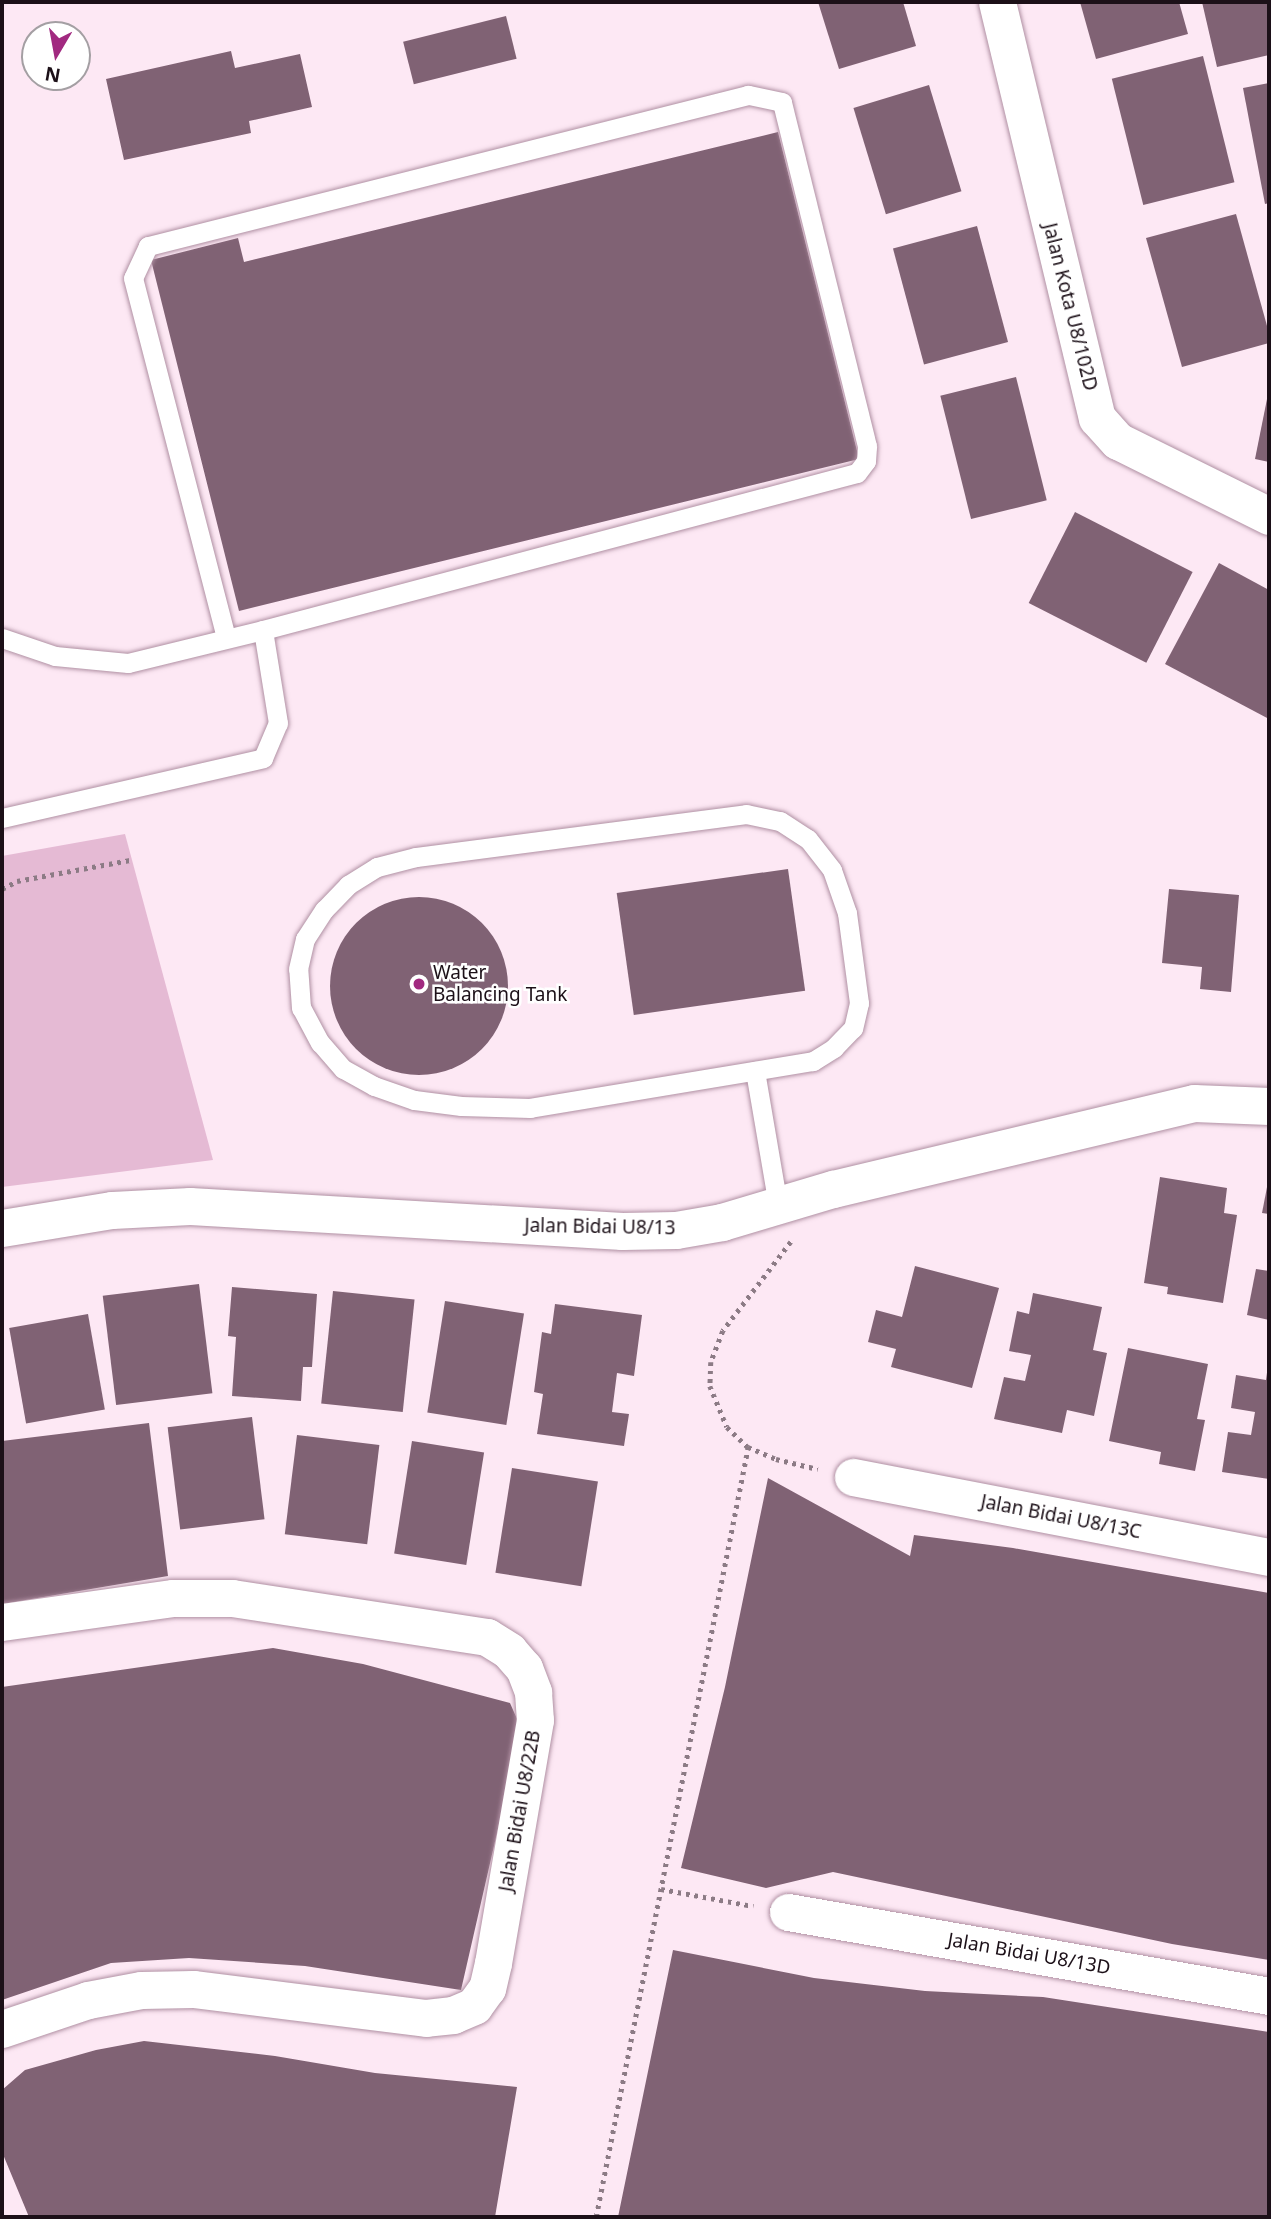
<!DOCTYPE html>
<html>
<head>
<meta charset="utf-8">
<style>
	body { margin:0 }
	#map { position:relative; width:1271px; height:2219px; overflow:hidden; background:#fde8f4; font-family:"Noto Sans",sans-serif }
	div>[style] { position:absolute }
	.green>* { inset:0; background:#e5bad4 }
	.building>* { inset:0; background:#806274; transform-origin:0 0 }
	.round { border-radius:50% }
	.path>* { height:4.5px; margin-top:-2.25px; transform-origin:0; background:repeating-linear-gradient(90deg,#8c7b85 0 3.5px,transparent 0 8.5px) }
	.roads { filter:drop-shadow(0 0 2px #b090a3) drop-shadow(0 0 2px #b090a3) }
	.service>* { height:19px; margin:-9.5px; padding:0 9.5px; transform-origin:9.5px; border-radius:9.5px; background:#fff }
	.minor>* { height:37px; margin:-18.5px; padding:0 18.5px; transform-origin:18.5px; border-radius:18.5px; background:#fff }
	.dots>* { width:19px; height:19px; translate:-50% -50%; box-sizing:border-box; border:4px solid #fff; border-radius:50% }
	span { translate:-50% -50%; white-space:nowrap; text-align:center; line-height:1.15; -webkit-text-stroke:5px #fff; paint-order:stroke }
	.street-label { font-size:19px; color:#1c1018 }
	.poi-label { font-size:19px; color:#1c1018 }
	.left { translate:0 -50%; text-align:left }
	.frame { position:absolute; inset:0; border:4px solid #1c1018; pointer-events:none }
	.north { position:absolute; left:21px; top:21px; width:70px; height:70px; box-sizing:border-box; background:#fff; border:2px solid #a49fa3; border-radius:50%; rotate:190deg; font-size:19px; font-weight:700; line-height:28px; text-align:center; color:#1c1018 }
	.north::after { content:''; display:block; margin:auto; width:24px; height:32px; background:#a12980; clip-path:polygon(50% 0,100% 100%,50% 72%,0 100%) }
</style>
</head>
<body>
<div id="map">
	<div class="green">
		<div style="clip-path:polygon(125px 834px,213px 1160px,2px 1187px,2px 856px)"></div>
	</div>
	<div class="building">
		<div style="clip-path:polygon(818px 2px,903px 2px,916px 46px,839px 69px)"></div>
		<div style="clip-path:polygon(1080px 2px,1179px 2px,1188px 34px,1096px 59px)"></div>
		<div style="clip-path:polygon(1202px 2px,1269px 2px,1269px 55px,1217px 67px)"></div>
		<div style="left:506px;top:16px;width:44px;height:106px;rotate:76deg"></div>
		<div style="clip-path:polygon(231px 51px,235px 68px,300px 54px,312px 107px,249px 121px,251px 133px,124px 160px,106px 79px)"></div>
		<div style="left:1203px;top:56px;width:130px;height:94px;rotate:76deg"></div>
		<div style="clip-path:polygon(1269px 83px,1269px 203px,1265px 204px,1243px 88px)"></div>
		<div style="left:929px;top:85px;width:111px;height:79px;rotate:73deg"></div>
		<div style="clip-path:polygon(778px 132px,859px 459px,239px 611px,151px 260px,238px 238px,244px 262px)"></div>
		<div style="clip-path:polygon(1236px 214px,1269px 333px,1269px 343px,1182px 367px,1146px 238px)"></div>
		<div style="left:977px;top:226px;width:120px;height:87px;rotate:75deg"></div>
		<div style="left:1016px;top:377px;width:127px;height:78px;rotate:76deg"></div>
		<div style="clip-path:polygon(1268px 394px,1269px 394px,1269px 462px,1255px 459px)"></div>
		<div style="left:1075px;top:512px;width:132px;height:102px;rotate:27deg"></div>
		<div style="clip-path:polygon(1219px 563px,1269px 590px,1269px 719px,1165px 664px)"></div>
		<div style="left:788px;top:869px;width:123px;height:173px;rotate:82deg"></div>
		<div style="clip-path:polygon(1169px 889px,1239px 895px,1231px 992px,1200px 989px,1202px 967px,1162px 963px)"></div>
		<div class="round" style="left:330px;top:897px;width:178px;height:178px"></div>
		<div style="clip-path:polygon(1160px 1177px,1227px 1188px,1224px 1213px,1237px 1215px,1223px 1303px,1167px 1294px,1168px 1287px,1144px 1283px)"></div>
		<div style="clip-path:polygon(1268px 1182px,1269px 1182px,1269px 1214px,1262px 1213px)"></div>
		<div style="clip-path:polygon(915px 1266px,999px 1288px,972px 1388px,891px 1367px,896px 1349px,868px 1342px,876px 1310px,902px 1317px)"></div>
		<div style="clip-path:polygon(1256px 1269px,1269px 1271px,1269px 1320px,1247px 1315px)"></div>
		<div style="left:199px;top:1284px;width:110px;height:97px;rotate:83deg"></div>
		<div style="clip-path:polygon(232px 1287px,317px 1294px,312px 1367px,303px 1367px,301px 1401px,232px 1396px,236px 1337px,228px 1336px)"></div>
		<div style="left:333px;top:1291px;width:82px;height:113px;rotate:6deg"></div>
		<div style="clip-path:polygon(1033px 1293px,1102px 1307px,1093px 1350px,1107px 1353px,1094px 1416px,1067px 1410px,1062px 1433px,994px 1419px,1004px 1377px,1025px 1381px,1031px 1355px,1009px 1351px,1017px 1311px,1029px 1314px)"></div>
		<div style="left:445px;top:1301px;width:80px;height:113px;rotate:9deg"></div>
		<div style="clip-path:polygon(555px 1304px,642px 1315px,634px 1376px,617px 1373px,612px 1412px,629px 1414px,624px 1446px,537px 1434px,543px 1394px,534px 1392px,542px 1332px,551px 1334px)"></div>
		<div style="left:88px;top:1314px;width:97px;height:80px;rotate:80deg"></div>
		<div style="clip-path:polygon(1128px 1348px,1208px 1364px,1197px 1419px,1205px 1420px,1195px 1471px,1159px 1464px,1161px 1452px,1109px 1441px)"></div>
		<div style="clip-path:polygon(1268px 1365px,1269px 1479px,1222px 1472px,1228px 1432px,1251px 1435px,1255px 1412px,1231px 1408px,1236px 1375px,1266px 1380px)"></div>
		<div style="left:252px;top:1417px;width:103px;height:85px;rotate:83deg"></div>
		<div style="clip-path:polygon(149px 1423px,168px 1576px,2px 1604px,2px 1441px)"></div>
		<div style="left:297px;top:1435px;width:83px;height:100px;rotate:7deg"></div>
		<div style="left:412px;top:1441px;width:73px;height:114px;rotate:9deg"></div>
		<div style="left:512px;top:1468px;width:87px;height:106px;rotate:9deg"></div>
		<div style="clip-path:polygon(768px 1478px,910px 1556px,914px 1535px,1013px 1548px,1269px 1593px,1269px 1960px,1172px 1944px,833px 1872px,766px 1888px,681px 1868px,725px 1687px)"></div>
		<div style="clip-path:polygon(273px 1648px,363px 1664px,510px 1703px,521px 1728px,461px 1990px,305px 1966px,189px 1958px,111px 1963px,2px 2000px,2px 1687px)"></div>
		<div style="clip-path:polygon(673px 1950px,814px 1978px,925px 1991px,1043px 1997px,1269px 2032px,1269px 2217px,618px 2217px)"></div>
		<div style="clip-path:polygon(144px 2041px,275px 2056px,375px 2073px,517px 2087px,495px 2217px,29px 2217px,2px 2152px,2px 2090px,25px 2070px,96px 2050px)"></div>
	</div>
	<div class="path">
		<div style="left:2px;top:889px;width:17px;rotate:-28deg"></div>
		<div style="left:17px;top:881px;width:115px;rotate:-10.5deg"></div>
		<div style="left:791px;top:1242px;width:112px;rotate:127.4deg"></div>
		<div style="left:723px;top:1331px;width:33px;rotate:111deg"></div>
		<div style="left:711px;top:1362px;width:24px;rotate:92deg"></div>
		<div style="left:710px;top:1386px;width:44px;rotate:67.5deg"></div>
		<div style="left:727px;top:1427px;width:29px;rotate:44deg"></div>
		<div style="left:748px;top:1447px;width:30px;rotate:23deg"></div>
		<div style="left:776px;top:1459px;width:43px;rotate:13.4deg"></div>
		<div style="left:661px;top:1889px;width:94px;rotate:10.5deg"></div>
		<div style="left:596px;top:2217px;width:785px;rotate:-78.83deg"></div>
	</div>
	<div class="roads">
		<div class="service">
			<div style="left:2px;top:638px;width:56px;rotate:18.8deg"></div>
			<div style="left:55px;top:656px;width:73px;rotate:5.5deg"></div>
			<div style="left:128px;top:663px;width:139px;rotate:-13.7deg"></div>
			<div style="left:746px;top:814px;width:35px;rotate:12deg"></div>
			<div style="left:780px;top:821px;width:33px;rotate:33deg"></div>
			<div style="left:808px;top:839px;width:39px;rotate:52deg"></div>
			<div style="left:832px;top:870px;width:46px;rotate:70.8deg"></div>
			<div style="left:847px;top:913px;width:91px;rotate:82.4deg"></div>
			<div style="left:859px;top:1003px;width:26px;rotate:103deg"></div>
			<div style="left:853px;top:1028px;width:28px;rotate:134deg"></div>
			<div style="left:834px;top:1048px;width:25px;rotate:148deg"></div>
			<div style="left:813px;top:1061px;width:287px;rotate:170.6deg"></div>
			<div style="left:530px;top:1108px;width:69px;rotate:-178.3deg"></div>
			<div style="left:461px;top:1106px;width:47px;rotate:-172.7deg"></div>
			<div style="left:414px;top:1100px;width:42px;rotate:-160.7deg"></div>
			<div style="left:374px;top:1086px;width:35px;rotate:-151deg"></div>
			<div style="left:343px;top:1069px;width:35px;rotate:-131deg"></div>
			<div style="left:320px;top:1043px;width:40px;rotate:-118deg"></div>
			<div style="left:301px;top:1008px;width:39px;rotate:-94deg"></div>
			<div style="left:298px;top:969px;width:31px;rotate:-77deg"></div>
			<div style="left:305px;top:939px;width:35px;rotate:-57deg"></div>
			<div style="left:324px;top:910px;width:35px;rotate:-46deg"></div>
			<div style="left:348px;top:885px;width:34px;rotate:-32deg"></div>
			<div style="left:377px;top:867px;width:40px;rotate:-14.4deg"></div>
			<div style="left:416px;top:857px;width:333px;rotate:-7.4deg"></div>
			<div style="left:2px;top:818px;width:268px;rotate:-12.9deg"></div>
			<div style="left:263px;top:758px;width:38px;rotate:-67deg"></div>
			<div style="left:278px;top:723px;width:94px;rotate:-99.2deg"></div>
			<div style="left:263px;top:630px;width:614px;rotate:-14.81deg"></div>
			<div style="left:857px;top:473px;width:15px;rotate:-53deg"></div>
			<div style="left:866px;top:461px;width:15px;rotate:-86deg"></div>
			<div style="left:867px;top:446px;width:354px;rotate:-103.9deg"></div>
			<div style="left:782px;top:102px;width:35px;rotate:-168deg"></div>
			<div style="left:748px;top:95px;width:619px;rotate:165.87deg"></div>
			<div style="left:148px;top:246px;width:35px;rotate:115deg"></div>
			<div style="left:133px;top:278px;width:372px;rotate:75.5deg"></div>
			<div style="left:755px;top:1071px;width:136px;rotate:80.3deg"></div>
		</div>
		<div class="minor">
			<div style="left:997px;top:2px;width:428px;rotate:76.5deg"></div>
			<div style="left:1097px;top:418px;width:31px;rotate:48deg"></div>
			<div style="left:1118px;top:441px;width:169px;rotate:26.4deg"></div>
			<div style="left:2px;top:1228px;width:111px;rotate:-9.3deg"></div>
			<div style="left:112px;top:1210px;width:78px;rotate:-2.9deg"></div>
			<div style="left:190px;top:1206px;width:433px;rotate:3.3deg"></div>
			<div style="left:622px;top:1231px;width:54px;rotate:-1.1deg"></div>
			<div style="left:676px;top:1230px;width:47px;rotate:-9.9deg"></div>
			<div style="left:722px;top:1222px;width:116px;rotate:-16.6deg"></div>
			<div style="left:833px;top:1189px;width:371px;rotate:-13.4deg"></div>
			<div style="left:1194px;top:1103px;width:75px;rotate:2.3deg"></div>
			<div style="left:853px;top:1477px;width:424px;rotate:10.9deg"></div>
			<div style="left:2px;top:1622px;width:173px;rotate:-8deg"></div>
			<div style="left:173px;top:1598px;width:59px"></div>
			<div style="left:232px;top:1598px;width:258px;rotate:8.7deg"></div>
			<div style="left:487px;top:1637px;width:26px;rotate:32deg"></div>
			<div style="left:509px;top:1651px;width:23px;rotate:49deg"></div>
			<div style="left:524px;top:1668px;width:26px;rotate:69deg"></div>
			<div style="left:533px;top:1692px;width:28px;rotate:86deg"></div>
			<div style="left:535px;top:1720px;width:247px;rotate:99.8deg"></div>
			<div style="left:493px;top:1963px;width:26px;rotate:103deg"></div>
			<div style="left:487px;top:1988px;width:22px;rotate:126deg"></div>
			<div style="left:474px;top:2006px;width:23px;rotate:157deg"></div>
			<div style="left:453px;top:2015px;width:27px;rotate:174deg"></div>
			<div style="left:426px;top:2018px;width:235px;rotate:-172.9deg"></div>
			<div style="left:193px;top:1989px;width:52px;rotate:178.9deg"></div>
			<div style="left:141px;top:1990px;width:54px;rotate:169.3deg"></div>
			<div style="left:88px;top:2000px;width:91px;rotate:161.4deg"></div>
			<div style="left:788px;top:1912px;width:488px;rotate:9.9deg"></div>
		</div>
	</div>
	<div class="dots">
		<div style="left:419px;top:984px;background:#a12980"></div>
	</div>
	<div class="street-label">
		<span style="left:1070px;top:307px;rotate:76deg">Jalan Kota U8/102D</span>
		<span style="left:600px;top:1227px;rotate:1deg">Jalan Bidai U8/13</span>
		<span style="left:1061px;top:1517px;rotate:11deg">Jalan Bidai U8/13C</span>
		<span style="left:520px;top:1811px;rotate:-80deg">Jalan Bidai U8/22B</span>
		<span style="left:1029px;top:1954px;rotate:10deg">Jalan Bidai U8/13D</span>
	</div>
	<div class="poi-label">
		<span class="left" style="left:433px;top:984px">Water<br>Balancing Tank</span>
	</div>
	<div class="frame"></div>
	<div class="north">N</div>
</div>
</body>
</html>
